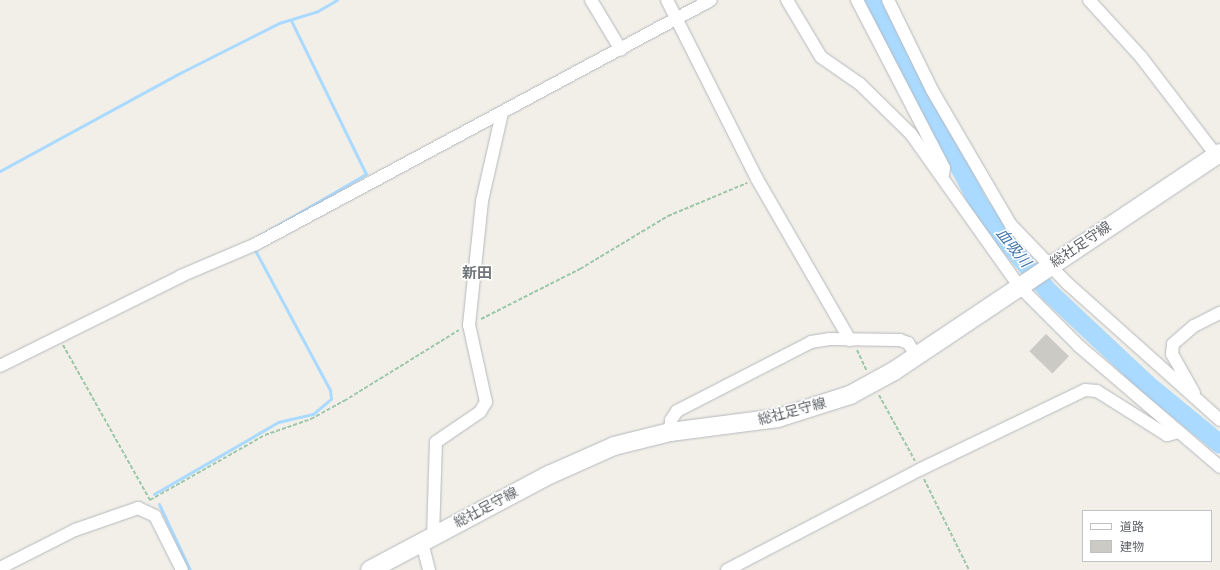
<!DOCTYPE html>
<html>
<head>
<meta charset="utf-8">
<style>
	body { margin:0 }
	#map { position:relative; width:1220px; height:570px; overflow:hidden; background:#f1efe8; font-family:"Sofia Sans Condensed","Noto Sans JP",sans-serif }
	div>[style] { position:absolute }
	.stream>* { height:3px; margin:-1.5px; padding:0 1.5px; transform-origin:1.5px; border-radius:1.5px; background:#aadaff }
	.river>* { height:19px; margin:-9.5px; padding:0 9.5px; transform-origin:9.5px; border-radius:9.5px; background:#aadaff }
	.building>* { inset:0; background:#cccac5; transform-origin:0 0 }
	.path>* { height:2px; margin-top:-1px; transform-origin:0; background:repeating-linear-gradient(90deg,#9cc7a9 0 4px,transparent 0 6px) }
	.roads { filter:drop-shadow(0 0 1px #b5b8bc) drop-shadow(0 0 1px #b5b8bc) }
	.street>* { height:12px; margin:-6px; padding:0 6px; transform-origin:6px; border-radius:6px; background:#fff }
	.secondary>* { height:18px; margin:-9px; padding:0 9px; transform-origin:9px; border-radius:9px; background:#fff }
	span { translate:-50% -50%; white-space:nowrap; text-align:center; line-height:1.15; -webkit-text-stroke:3px #fff; paint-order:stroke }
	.street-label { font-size:14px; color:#5f6368 }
	.water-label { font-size:15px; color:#4174aa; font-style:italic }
	.neighbourhood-label { font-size:15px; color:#70757a; font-weight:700 }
	.legend { position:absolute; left:1082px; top:510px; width:130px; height:52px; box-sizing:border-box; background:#fff; border:1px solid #bfc1c3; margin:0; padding:5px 7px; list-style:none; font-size:12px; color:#5f6368 }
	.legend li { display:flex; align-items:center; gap:8px; height:20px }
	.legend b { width:20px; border:1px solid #bfc1c3 }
</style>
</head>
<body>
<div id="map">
	<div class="stream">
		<div style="left:0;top:171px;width:203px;rotate:-28.6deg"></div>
		<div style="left:178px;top:74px;width:113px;rotate:-26.8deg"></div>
		<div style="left:279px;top:23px;width:39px;rotate:-17deg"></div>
		<div style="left:316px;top:12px;width:24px;rotate:-30deg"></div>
		<div style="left:259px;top:236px;width:124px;rotate:-30.1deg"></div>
		<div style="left:366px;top:174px;width:171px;rotate:-116deg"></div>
		<div style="left:154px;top:494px;width:143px;rotate:-30.1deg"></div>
		<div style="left:278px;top:422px;width:36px;rotate:-13deg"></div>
		<div style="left:313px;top:414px;width:23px;rotate:-40deg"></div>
		<div style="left:331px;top:399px;width:9px;rotate:-96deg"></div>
		<div style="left:330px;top:390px;width:161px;rotate:-118.2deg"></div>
		<div style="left:159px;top:504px;width:73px;rotate:64.8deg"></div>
	</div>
	<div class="river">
		<div style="left:872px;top:0;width:229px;rotate:62.4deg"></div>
		<div style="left:978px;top:203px;width:47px;rotate:53.6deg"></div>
		<div style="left:1006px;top:241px;width:67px;rotate:49.9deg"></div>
		<div style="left:1049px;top:292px;width:134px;rotate:43.2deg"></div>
		<div style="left:1147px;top:384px;width:94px;rotate:39.4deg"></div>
	</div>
	<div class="building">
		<div style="left:1046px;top:334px;width:32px;height:24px;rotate:44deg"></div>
	</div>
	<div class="path">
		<div style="left:481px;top:319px;width:111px;rotate:-26.8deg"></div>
		<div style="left:580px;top:269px;width:103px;rotate:-31.1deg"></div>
		<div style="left:668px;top:216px;width:86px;rotate:-22.7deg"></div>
		<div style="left:63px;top:345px;width:178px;rotate:60.7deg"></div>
		<div style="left:150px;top:500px;width:132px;rotate:-29.5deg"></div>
		<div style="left:265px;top:435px;width:49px;rotate:-19.2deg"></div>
		<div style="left:311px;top:419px;width:38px;rotate:-29deg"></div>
		<div style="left:344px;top:401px;width:135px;rotate:-31.7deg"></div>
		<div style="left:857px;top:350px;width:23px;rotate:65deg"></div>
		<div style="left:879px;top:395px;width:75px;rotate:61.4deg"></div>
		<div style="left:924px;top:479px;width:102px;rotate:63.7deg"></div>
	</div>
	<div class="roads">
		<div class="street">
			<div style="left:591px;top:0;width:58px;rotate:59deg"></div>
			<div style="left:667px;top:0;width:200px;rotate:63.3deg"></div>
			<div style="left:757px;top:179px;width:186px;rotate:60deg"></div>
			<div style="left:787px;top:0;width:66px;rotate:59.2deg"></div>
			<div style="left:821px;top:57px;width:47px;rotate:34.7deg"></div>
			<div style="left:860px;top:84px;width:71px;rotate:44.4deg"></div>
			<div style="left:911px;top:134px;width:186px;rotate:54.6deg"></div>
			<div style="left:1019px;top:286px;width:85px;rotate:45deg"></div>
			<div style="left:1079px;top:346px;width:186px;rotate:40.6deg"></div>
			<div style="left:857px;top:0;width:189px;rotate:62.6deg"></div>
			<div style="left:944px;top:168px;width:7px;rotate:98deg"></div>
			<div style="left:888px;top:0;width:100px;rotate:63.9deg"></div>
			<div style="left:932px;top:90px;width:156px;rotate:59.7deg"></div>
			<div style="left:1011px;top:225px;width:82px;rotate:46deg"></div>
			<div style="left:1068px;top:284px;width:204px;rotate:41.8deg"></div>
			<div style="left:1089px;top:0;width:77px;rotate:47.6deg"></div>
			<div style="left:1141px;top:57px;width:123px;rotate:52.6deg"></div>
			<div style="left:0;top:366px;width:202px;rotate:-26.4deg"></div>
			<div style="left:181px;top:276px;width:82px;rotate:-23.1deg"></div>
			<div style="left:256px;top:244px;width:516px;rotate:-28.2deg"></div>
			<div style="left:1194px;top:393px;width:45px;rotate:-119.4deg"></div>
			<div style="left:1172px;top:354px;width:10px;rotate:-84deg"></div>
			<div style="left:1173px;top:344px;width:28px;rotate:-41deg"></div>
			<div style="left:1194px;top:326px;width:29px;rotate:-27deg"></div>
			<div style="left:670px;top:432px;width:12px;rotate:-85deg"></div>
			<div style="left:671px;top:420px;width:11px;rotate:-56deg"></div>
			<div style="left:677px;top:411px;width:151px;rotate:-27.2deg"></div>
			<div style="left:811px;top:342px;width:19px;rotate:-9deg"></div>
			<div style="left:830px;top:339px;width:70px;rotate:0.8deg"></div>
			<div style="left:900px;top:340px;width:9px;rotate:21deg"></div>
			<div style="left:908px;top:343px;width:14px;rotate:56deg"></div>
			<div style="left:433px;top:536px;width:94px;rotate:-88.2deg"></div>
			<div style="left:436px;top:442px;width:53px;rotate:-34.3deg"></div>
			<div style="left:480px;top:412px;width:12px;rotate:-59deg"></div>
			<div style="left:486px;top:402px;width:79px;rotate:-102.4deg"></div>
			<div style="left:469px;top:325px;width:125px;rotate:-84deg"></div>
			<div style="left:482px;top:201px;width:90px;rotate:-77.2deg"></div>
			<div style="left:422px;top:542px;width:29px;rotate:76deg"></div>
			<div style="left:0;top:568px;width:84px;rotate:-26.9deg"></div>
			<div style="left:75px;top:530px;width:67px;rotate:-19.2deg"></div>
			<div style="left:138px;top:508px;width:19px;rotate:25deg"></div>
			<div style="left:155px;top:516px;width:60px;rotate:63.4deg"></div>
			<div style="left:727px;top:570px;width:216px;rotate:-27.5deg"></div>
			<div style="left:919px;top:470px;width:184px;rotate:-25.7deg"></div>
			<div style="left:1085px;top:390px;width:12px;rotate:5deg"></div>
			<div style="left:1097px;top:391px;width:83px;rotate:32.2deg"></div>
			<div style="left:1167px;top:435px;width:8px;rotate:-14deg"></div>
		</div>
		<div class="secondary">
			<div style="left:370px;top:570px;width:203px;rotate:-28deg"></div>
			<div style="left:549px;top:475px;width:71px;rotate:-24deg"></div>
			<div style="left:614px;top:446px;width:58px;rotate:-14deg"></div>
			<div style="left:670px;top:432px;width:109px;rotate:-7.4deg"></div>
			<div style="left:778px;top:418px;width:76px;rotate:-17.7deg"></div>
			<div style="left:850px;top:395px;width:50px;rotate:-28.6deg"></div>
			<div style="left:894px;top:371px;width:392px;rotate:-33.8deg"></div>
		</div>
	</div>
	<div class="street-label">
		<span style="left:1081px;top:245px;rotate:-34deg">総社足守線</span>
		<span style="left:792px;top:412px;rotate:-15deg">総社足守線</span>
		<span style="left:486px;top:508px;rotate:-28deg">総社足守線</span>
	</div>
	<div class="water-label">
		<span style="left:1013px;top:248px;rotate:51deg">血吸川</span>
	</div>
	<div class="neighbourhood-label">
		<span style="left:477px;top:274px">新田</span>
	</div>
	<ul class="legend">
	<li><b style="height:5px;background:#fff"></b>道路</li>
	<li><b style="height:11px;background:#cccac5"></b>建物</li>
	</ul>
</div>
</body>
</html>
